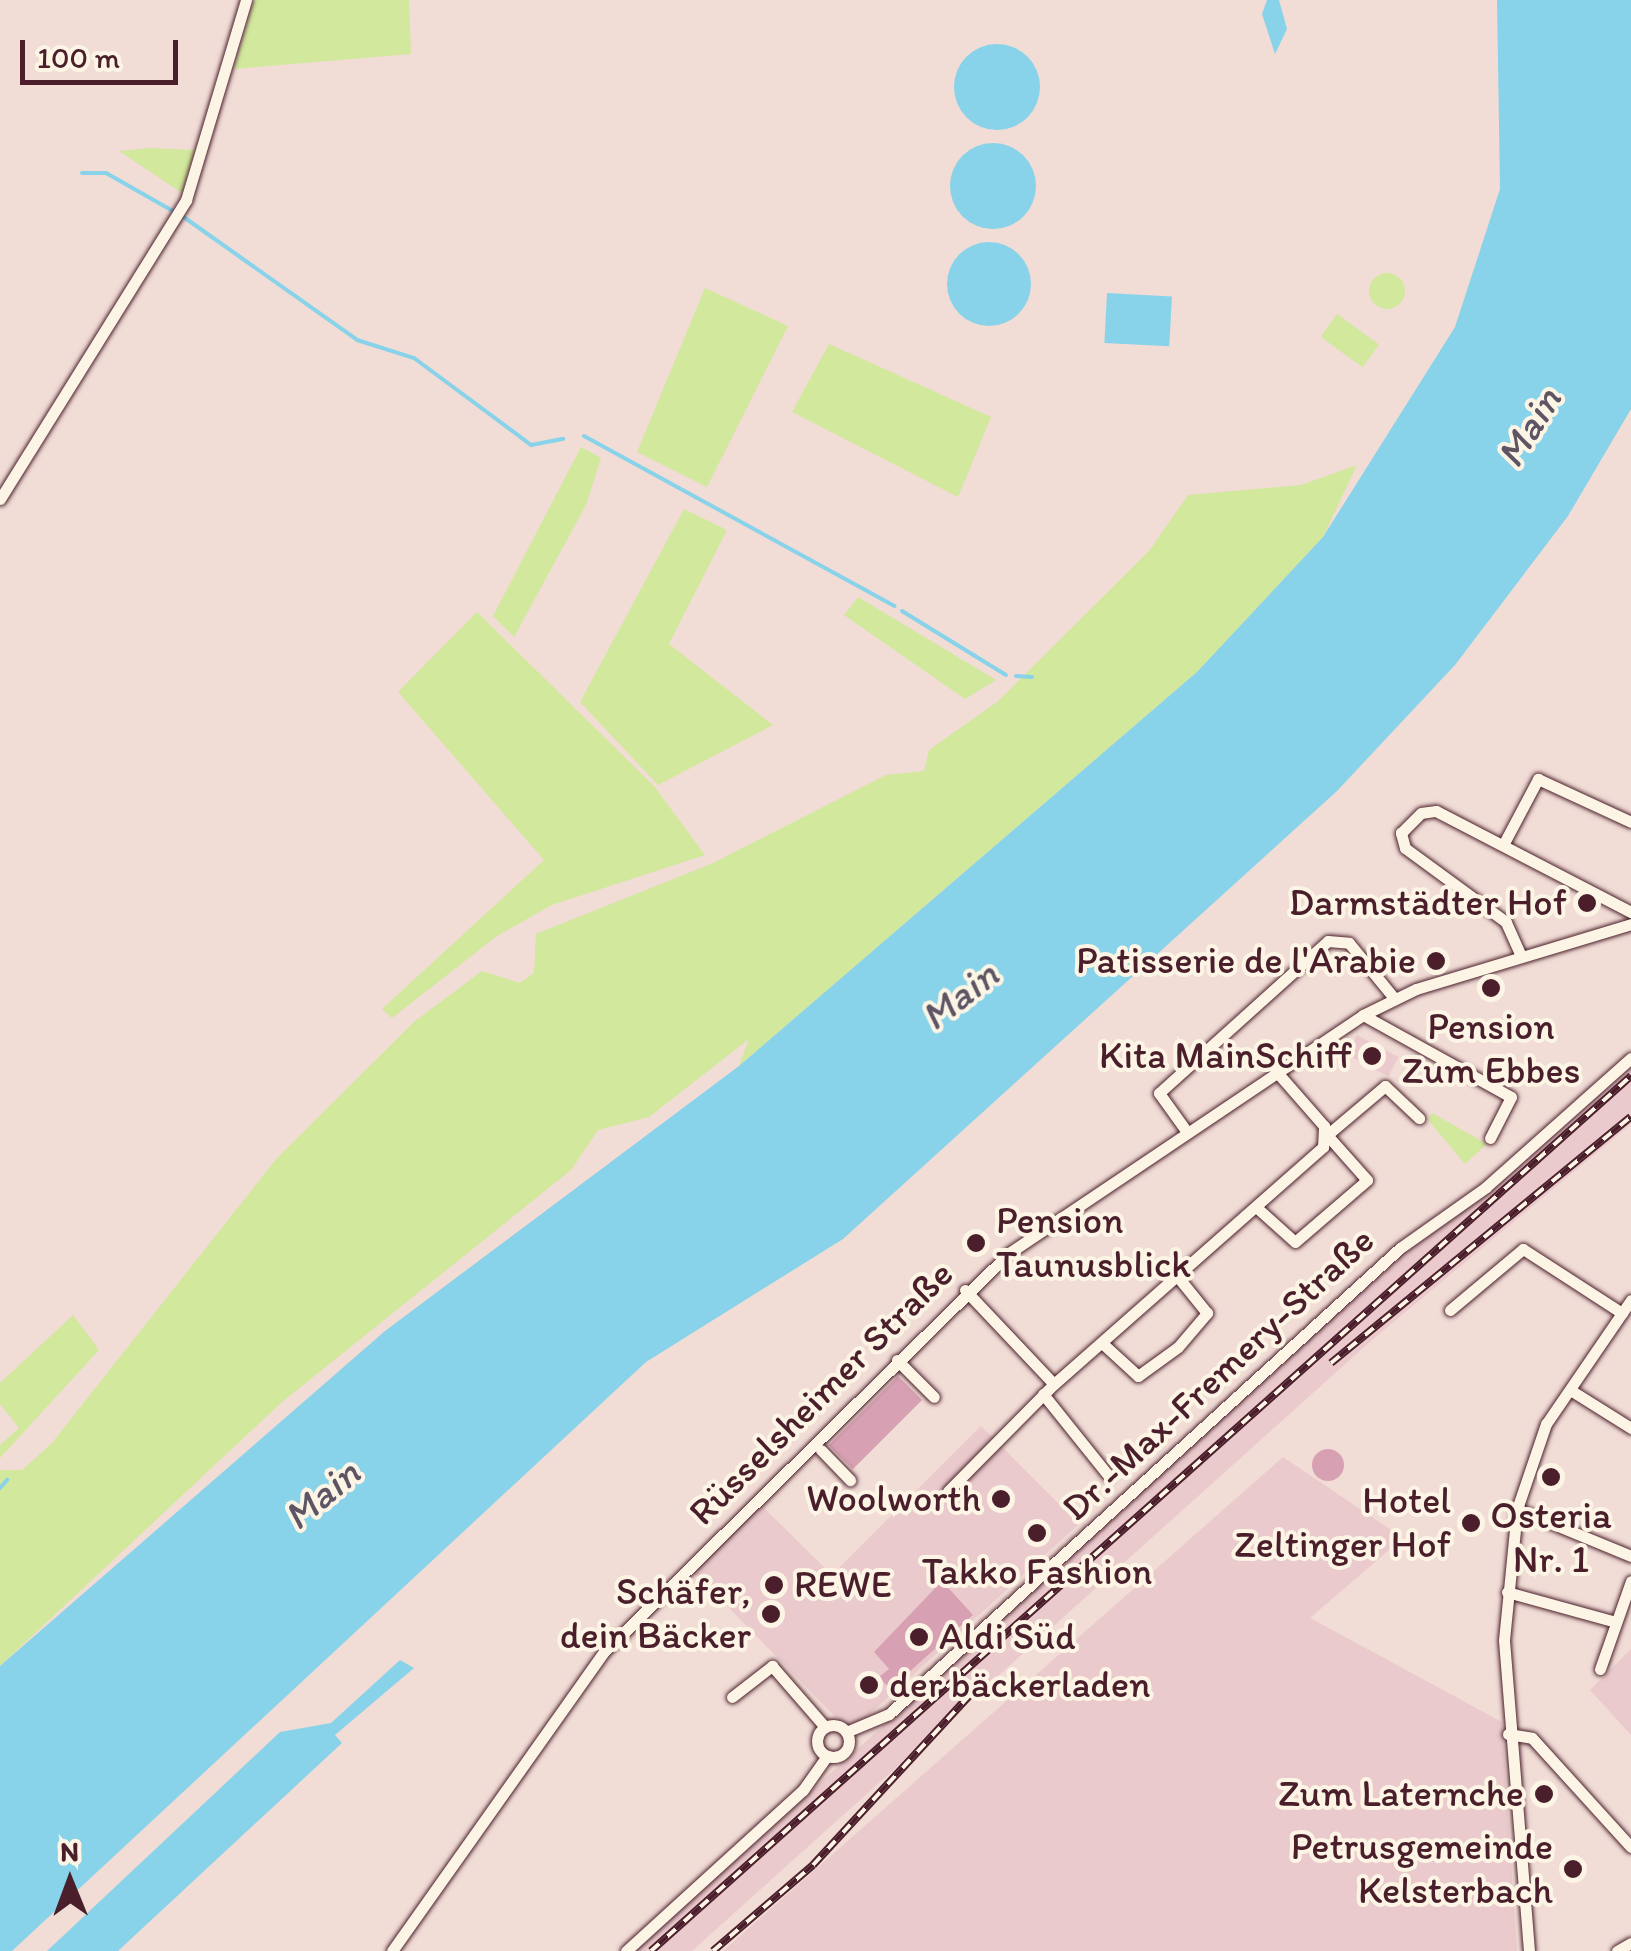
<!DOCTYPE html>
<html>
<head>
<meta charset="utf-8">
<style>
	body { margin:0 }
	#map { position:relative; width:1631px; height:1951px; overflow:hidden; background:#f1dcd6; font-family:Itim,sans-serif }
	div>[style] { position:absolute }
	.built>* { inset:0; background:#eacacc; transform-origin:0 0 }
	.green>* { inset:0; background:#d2e89d; transform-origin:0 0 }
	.round { border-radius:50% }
	.water>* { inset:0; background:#88d3e9; transform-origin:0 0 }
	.stream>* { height:4px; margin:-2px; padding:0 2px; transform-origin:2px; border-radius:2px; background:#88d3e9 }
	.building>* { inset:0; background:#d8a0b3; transform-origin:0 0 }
	.roads { filter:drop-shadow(0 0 2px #4a1f2b) drop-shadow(0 0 2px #4a1f2b) }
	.minor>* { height:11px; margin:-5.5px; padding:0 5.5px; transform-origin:5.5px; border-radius:5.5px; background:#fcf5e5 }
	.minor>.ring { margin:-5.5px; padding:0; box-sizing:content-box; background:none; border:11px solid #fcf5e5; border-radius:50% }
	.rail>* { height:8px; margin-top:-4px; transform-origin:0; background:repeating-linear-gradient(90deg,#fcf5e5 0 11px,#4a1f2b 0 22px); box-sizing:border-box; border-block:2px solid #4a1f2b }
	.dots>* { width:28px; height:28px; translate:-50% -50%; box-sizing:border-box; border:5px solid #fcf5e5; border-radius:50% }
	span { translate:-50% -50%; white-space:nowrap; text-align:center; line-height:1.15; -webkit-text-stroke:8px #fcf5e5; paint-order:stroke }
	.poi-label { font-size:38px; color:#4a1f2b }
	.right { translate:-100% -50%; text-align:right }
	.left { translate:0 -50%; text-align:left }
	.street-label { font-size:38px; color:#4a1f2b }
	.water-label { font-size:40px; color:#5d5564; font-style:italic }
	.north { position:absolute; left:20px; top:1831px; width:100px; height:100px; -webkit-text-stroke:8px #fcf5e5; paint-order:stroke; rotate:359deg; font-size:28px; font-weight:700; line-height:40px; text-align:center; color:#4a1f2b }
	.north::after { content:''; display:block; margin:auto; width:35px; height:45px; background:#4a1f2b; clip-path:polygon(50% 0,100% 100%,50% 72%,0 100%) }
	.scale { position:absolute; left:20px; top:40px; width:158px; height:45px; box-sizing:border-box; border:5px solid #4a1f2b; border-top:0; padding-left:12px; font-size:30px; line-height:35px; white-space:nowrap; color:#4a1f2b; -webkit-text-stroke:8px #fcf5e5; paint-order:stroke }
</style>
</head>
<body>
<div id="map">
	<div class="built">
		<div style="left:1357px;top:1035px;width:47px;height:22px;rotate:28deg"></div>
		<div style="clip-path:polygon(1631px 1068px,1631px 1124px,1373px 1339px,692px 1951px,636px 1951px,1408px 1247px,1501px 1182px)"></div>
		<div style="clip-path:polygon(981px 1426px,1079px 1524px,850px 1732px,694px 1572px,761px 1505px,832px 1575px)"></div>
		<div style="clip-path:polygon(1283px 1457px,1403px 1538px,1310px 1618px,1502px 1722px,1517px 1951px,723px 1951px)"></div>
		<div style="clip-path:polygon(1631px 1649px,1631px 1735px,1590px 1690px)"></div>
	</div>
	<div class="green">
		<div style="clip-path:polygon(254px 0,409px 0,411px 54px,234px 69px)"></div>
		<div style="clip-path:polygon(195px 150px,182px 193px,119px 151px,151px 148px)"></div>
		<div class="round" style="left:1369px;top:273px;width:36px;height:36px"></div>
		<div style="clip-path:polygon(705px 288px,788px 326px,707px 487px,637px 452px)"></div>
		<div style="left:1337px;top:314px;width:52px;height:28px;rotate:36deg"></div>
		<div style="clip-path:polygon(829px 344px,991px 417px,958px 497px,792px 412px)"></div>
		<div style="clip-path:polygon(581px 447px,601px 458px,586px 505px,514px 637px,493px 616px)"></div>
		<div style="clip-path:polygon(1357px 465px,1323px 537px,1197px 672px,739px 1066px,749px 1039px,649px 1117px,598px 1130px,571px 1170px,282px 1402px,0 1666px,0 1470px,22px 1470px,51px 1444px,277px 1158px,415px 1021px,482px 971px,520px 983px,534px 973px,536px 934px,711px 864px,886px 775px,924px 771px,929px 750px,997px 702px,1149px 551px,1188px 495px,1301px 485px)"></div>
		<div style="clip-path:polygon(684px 509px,727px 530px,669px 644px,773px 725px,658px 785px,580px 702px)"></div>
		<div style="clip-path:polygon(858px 597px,996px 680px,965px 699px,844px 615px)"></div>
		<div style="clip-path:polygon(477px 612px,654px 786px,705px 855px,552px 905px,497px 936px,392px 1018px,382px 1009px,544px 860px,398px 692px)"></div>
		<div style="clip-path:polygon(1432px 1113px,1487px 1144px,1465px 1164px,1428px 1120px)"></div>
		<div style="clip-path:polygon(73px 1315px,99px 1350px,0 1458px,0 1445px,19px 1428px,0 1404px,0 1383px)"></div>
	</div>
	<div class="water">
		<div style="clip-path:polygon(1267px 0,1279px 0,1287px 29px,1275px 54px,1262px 14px)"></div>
		<div style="clip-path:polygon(1497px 0,1631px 0,1631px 409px,1568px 516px,1455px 665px,1337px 791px,843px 1239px,646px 1362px,12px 1951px,0 1951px,0 1666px,385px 1331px,739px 1066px,1197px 672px,1323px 537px,1455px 327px,1500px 189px)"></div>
		<div class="round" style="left:954px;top:44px;width:86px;height:86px"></div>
		<div class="round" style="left:950px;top:143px;width:86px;height:86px"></div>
		<div class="round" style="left:947px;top:242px;width:84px;height:84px"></div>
		<div style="left:1107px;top:293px;width:65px;height:50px;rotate:3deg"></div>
		<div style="clip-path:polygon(400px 1660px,414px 1668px,335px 1735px,342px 1743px,118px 1951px,47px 1951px,280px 1732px,331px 1723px)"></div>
	</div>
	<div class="stream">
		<div style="left:82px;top:173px;width:24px"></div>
		<div style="left:106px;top:173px;width:77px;rotate:29.6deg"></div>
		<div style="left:185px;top:218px;width:211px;rotate:35.3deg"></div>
		<div style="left:357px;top:340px;width:60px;rotate:17.5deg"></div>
		<div style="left:414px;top:358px;width:146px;rotate:36.6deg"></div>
		<div style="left:531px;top:445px;width:33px;rotate:-11deg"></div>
		<div style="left:584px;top:436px;width:354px;rotate:28.7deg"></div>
		<div style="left:902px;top:611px;width:122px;rotate:31.6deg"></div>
		<div style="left:1016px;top:676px;width:16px;rotate:4deg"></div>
		<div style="left:0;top:1488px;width:11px;rotate:-49deg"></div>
	</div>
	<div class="building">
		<div style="left:898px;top:1376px;width:34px;height:98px;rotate:45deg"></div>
		<div class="round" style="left:1312px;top:1449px;width:32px;height:32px"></div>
		<div style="clip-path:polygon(942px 1581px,973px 1615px,890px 1689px,879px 1677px,889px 1669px,874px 1652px)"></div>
	</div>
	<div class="roads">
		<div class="minor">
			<div style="left:0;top:499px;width:352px;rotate:-58.1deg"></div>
			<div style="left:186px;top:200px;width:209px;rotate:-73.3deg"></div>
			<div style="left:1503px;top:845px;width:75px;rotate:-62.1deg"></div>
			<div style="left:1538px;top:779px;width:102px;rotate:24.8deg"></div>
			<div style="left:1521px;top:956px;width:37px;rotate:-114deg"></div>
			<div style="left:1506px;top:922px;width:125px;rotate:-143.8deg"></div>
			<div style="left:1405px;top:848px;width:16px;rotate:-105deg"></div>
			<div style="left:1401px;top:833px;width:28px;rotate:-45deg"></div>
			<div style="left:1421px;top:813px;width:15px;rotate:-8deg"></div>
			<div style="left:1436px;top:811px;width:220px;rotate:27.4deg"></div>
			<div style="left:1363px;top:1015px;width:169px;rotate:29deg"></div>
			<div style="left:1511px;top:1097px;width:46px;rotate:117.1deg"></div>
			<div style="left:1187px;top:1132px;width:48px;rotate:-125.7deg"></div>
			<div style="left:1159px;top:1093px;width:227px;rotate:-42deg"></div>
			<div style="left:1328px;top:941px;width:21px;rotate:5deg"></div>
			<div style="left:1349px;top:943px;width:71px;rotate:50.7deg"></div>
			<div style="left:1256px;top:1207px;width:52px;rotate:41.9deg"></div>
			<div style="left:1295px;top:1242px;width:95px;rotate:-40.7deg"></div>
			<div style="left:1367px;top:1180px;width:60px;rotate:-131.6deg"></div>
			<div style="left:1327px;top:1135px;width:76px;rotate:-40.2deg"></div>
			<div style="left:1385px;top:1086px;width:47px;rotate:43.3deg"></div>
			<div style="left:965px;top:1290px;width:129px;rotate:46.6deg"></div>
			<div style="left:1054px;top:1384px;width:359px;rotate:-41.4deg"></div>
			<div style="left:1323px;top:1147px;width:21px;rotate:-87deg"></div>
			<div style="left:1324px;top:1126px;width:74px;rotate:-131.2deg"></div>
			<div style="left:1450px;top:1310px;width:95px;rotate:-39.9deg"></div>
			<div style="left:1523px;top:1249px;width:118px;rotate:32.9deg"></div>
			<div style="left:1102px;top:1343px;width:49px;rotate:42.5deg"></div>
			<div style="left:1138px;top:1376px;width:49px;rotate:-35.9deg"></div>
			<div style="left:1178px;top:1347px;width:45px;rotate:-49.5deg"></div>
			<div style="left:1207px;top:1313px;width:46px;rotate:-128.9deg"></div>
			<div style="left:897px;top:1360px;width:52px;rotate:45deg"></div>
			<div style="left:1572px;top:1391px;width:70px;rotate:32.1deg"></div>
			<div style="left:1043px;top:1394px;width:104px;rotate:51.3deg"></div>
			<div style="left:821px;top:1450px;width:42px;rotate:46deg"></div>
			<div style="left:948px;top:1491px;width:151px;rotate:-45.3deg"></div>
			<div style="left:1517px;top:1509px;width:123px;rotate:22.4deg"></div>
			<div style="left:1507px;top:1592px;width:113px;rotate:15.4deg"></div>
			<div style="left:1600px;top:1669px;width:93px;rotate:-70.6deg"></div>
			<div style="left:732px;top:1697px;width:51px;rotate:-37.8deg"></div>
			<div style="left:772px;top:1666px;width:81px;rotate:49deg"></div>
			<div class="ring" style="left:817px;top:1725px;width:21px;height:21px"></div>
			<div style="left:846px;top:1732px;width:47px;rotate:-22.7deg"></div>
			<div style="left:889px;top:1714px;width:692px;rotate:-42.36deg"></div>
			<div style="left:1400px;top:1248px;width:105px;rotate:-35.3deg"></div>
			<div style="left:1486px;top:1187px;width:194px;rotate:-41.7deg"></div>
			<div style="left:1508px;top:1734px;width:24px;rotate:9deg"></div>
			<div style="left:1532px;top:1738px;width:147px;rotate:47.8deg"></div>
			<div style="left:392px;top:1951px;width:367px;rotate:-54.7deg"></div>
			<div style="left:604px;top:1652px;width:569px;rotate:-44.57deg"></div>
			<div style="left:1009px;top:1253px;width:427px;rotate:-33.9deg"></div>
			<div style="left:1363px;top:1015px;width:59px;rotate:-26.1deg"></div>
			<div style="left:1416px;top:989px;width:225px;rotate:-16.8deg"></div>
			<div style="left:626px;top:1951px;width:239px;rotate:-42.3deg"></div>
			<div style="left:803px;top:1790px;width:42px;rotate:-54.8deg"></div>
			<div style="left:1529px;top:1951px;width:312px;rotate:-94.6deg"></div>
			<div style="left:1504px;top:1640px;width:132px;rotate:-84.3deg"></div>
			<div style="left:1517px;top:1509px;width:90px;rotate:-71.2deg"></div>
			<div style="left:1546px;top:1424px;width:150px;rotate:-55.6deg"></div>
			<div style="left:1617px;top:1951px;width:16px;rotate:-30deg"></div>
		</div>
	</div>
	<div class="rail">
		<div style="left:1331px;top:1363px;width:388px;rotate:-39.4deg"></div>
		<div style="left:651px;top:1951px;width:1314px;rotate:-41.76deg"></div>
		<div style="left:713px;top:1951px;width:132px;rotate:-40.7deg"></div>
		<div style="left:813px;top:1865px;width:233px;rotate:-47.3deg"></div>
	</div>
	<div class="dots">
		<div style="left:1587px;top:903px;background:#4a1f2b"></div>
		<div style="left:1436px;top:961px;background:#4a1f2b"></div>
		<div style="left:1491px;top:988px;background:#4a1f2b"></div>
		<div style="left:1372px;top:1056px;background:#4a1f2b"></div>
		<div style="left:976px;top:1243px;background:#4a1f2b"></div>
		<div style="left:1551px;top:1477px;background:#4a1f2b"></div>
		<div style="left:1001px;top:1499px;background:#4a1f2b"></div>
		<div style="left:1471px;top:1523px;background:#4a1f2b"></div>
		<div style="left:1037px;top:1533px;background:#4a1f2b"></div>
		<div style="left:774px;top:1585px;background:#4a1f2b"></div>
		<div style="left:771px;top:1614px;background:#4a1f2b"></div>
		<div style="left:919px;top:1637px;background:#4a1f2b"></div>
		<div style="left:869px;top:1685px;background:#4a1f2b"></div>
		<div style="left:1544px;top:1794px;background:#4a1f2b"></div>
		<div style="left:1573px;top:1869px;background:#4a1f2b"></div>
	</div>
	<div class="poi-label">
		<span class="right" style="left:1567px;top:903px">Darmstädter Hof</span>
		<span class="right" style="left:1416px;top:961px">Patisserie de l'Arabie</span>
		<span style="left:1491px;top:1049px">Pension<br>Zum Ebbes</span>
		<span class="right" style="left:1352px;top:1056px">Kita MainSchiff</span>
		<span class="left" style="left:996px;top:1243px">Pension<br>Taunusblick</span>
		<span class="right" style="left:981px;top:1499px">Woolworth</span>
		<span class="right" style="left:1451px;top:1523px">Hotel<br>Zeltinger Hof</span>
		<span style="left:1551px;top:1538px">Osteria<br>Nr. 1</span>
		<span style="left:1037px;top:1572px">Takko Fashion</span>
		<span class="left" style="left:794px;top:1585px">REWE</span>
		<span class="right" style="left:751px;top:1614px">Schäfer,<br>dein Bäcker</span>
		<span class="left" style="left:939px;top:1637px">Aldi Süd</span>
		<span class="left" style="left:889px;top:1685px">der bäckerladen</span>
		<span class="right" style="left:1524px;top:1794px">Zum Laternche</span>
		<span class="right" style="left:1553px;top:1869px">Petrusgemeinde<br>Kelsterbach</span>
	</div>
	<div class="street-label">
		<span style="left:1218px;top:1374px;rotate:-43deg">Dr.-Max-Fremery-Straße</span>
		<span style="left:821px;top:1393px;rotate:-45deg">Rüsselsheimer Straße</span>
	</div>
	<div class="water-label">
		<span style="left:1528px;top:427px;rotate:-58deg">Main</span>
		<span style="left:959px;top:995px;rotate:-38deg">Main</span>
		<span style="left:321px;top:1494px;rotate:-40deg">Main</span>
	</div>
	<div class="north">N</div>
	<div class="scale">100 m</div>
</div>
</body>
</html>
